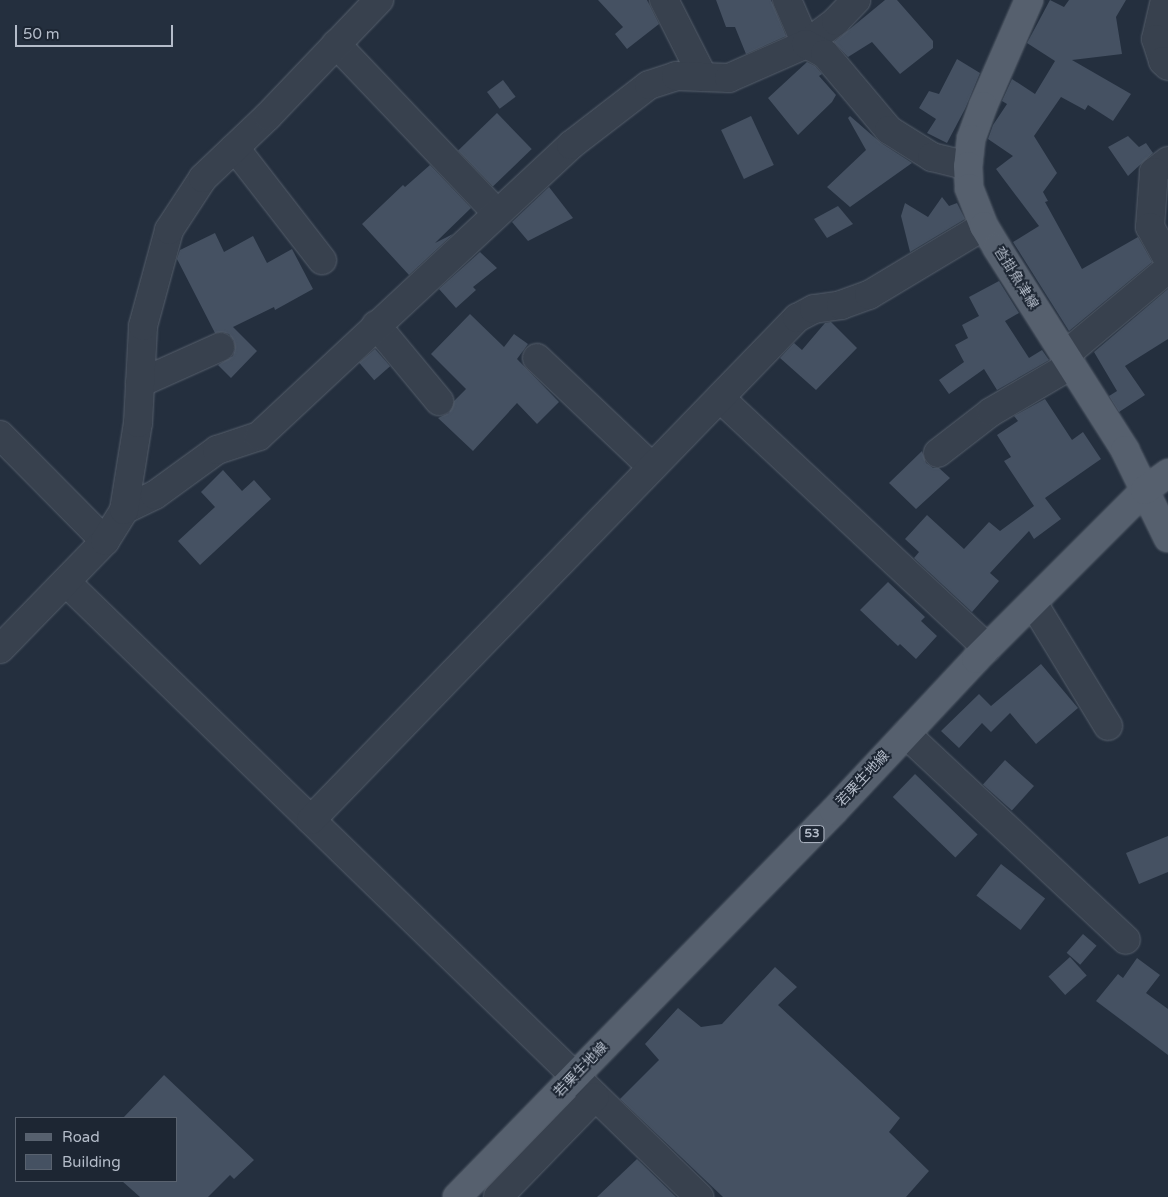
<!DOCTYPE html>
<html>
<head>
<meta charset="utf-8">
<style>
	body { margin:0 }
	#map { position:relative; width:1168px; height:1197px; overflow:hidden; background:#242f3e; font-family:"Varela Round","Noto Sans JP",sans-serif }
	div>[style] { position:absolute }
	.building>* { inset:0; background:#455162; transform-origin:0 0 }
	.roads { filter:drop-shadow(0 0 1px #565f6c) drop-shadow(0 0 1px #565f6c) }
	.minor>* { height:28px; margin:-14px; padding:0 14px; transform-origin:14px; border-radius:14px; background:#38414e }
	.major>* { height:28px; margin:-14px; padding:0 14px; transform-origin:14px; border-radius:14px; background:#56606e }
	span { translate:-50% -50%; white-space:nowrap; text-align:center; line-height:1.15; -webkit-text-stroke:4px #1d2633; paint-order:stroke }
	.shield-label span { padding:1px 4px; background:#1d2633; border:1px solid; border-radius:4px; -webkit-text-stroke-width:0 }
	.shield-label { font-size:12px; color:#b4bcc9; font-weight:700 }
	.street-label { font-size:14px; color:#b4bcc9 }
	.legend { position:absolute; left:15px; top:1117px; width:162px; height:65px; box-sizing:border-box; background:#1d2633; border:1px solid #59626f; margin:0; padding:6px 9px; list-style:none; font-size:15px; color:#b4bcc9 }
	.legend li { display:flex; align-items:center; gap:10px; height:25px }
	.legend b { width:25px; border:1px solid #59626f }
	.scale { position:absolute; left:15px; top:25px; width:158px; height:22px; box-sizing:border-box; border:2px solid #b4bcc9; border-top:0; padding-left:6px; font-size:15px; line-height:18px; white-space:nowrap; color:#b4bcc9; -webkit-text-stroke:4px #1d2633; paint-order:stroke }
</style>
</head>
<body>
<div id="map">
	<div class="building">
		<div style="clip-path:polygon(598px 0,647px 0,659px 24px,627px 49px,615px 34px,623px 27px)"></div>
		<div style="clip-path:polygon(716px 0,771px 0,786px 36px,746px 54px,735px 27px,726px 27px)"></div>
		<div style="clip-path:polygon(885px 0,897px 0,933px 41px,933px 48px,900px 74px,872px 42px,848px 57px,834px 42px)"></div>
		<div style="clip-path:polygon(1050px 0,1064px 7px,1069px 0,1126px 0,1116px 17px,1122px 54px,1072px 60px,1131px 94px,1113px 121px,1088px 105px,1085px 110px,1061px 97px,1034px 136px,1057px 173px,1043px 192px,1048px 201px,1045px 202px,1082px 269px,1138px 237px,1152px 262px,1069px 331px,1013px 242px,1039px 226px,996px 169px,1013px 156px,988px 139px,993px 125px,1007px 104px,1002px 101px,1012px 79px,1035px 94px,1055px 61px,1027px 43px)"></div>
		<div style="clip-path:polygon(957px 59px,980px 73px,965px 109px,947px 143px,927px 133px,936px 119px,919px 108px,929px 91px,939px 94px)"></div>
		<div style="clip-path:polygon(807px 62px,815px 66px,822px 74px,819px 76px,836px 95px,832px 102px,798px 135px,768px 98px)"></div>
		<div style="left:503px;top:80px;width:21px;height:20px;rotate:53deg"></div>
		<div style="left:497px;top:113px;width:50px;height:54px;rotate:46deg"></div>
		<div style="left:751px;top:116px;width:54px;height:33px;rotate:65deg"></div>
		<div style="clip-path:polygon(850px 116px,881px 143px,912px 163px,850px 207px,827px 187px,866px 150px,848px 118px)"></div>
		<div style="clip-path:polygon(1128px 136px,1139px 147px,1146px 143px,1153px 153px,1128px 176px,1108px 147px)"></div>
		<div style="clip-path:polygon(430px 165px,471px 208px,435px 243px,453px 234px,409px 275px,362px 224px,403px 185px,405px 187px)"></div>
		<div style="clip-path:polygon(549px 187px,573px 218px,528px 241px,512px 222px)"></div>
		<div style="clip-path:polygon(942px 197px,949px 206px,957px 203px,965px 219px,910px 252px,901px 216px,905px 203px,928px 217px)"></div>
		<div style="clip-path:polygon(838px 206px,853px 224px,827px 238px,814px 219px)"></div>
		<div style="clip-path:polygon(215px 233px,224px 252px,253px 236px,267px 263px,292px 249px,313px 289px,275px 310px,274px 307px,233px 327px,257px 351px,231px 378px,218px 365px,233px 356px,235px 349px,234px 341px,229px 334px,222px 332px,215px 333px,177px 259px,180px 250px)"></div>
		<div style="clip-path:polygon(480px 252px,497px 268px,473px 287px,476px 290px,456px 308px,439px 289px)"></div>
		<div style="clip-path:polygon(999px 281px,1019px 313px,1005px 321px,1029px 358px,1042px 350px,1049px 360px,997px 390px,984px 369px,949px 394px,939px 380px,964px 362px,955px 345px,968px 338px,962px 325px,979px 316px,969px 297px)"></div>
		<div style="clip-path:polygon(1168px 289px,1168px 339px,1125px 366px,1145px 395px,1119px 412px,1109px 396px,1117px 391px,1094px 352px)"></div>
		<div style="clip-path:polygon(470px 314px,504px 347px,514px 334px,528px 344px,517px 359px,559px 402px,537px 424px,517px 403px,473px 451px,438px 418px,449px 413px,454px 401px,466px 389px,431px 354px)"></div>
		<div style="clip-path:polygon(831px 322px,857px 348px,816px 390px,780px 358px,794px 343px,802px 350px,825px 323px)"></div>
		<div style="left:375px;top:349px;width:23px;height:21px;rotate:49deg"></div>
		<div style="clip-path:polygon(1045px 399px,1072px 440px,1083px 432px,1101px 459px,1045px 498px,1061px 519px,1034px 539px,1029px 531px,990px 573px,999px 581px,972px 612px,914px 558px,919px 552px,905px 539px,927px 515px,964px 549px,989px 522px,1000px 531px,1034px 506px,1004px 461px,1011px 457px,997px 435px,1018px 421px,1014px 416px)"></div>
		<div style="clip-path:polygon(922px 451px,926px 463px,933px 468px,939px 468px,950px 478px,916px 509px,889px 483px)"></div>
		<div style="clip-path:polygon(223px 470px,242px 491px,254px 480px,271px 499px,200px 565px,178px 541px,215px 507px,201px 492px)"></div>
		<div style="clip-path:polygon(888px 582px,925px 617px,921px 621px,937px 636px,916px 659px,900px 644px,898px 646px,860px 610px)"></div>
		<div style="clip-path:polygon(1041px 664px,1078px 708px,1036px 744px,1010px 713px,991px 732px,982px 723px,959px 748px,941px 731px,979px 694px,991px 706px)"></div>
		<div style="left:1005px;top:760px;width:39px;height:33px;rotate:42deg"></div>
		<div style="left:915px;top:774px;width:87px;height:32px;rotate:44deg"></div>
		<div style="clip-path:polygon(1168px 836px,1168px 872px,1139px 884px,1126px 853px)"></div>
		<div style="left:1001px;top:864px;width:56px;height:40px;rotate:38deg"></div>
		<div style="left:1083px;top:934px;width:18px;height:25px;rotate:41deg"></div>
		<div style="left:1070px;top:957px;width:25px;height:29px;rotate:48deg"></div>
		<div style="clip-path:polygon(1137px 958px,1160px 975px,1146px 993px,1168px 1009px,1168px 1055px,1096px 1001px,1118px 974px,1123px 978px)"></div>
		<div style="clip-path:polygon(775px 967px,797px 987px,778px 1005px,900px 1118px,889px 1132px,929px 1171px,906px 1197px,723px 1197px,620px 1099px,659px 1060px,645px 1044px,678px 1008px,701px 1027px,722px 1024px)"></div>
		<div style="clip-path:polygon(164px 1075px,254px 1160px,234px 1179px,230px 1175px,208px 1197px,140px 1197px,122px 1181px,176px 1181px,176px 1118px,123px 1118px)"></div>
		<div style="clip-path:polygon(637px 1159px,676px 1197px,597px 1197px)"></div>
	</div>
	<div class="roads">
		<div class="minor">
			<div style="left:664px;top:0;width:86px;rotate:63.1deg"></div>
			<div style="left:787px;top:0;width:48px;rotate:66.6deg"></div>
			<div style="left:806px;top:44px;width:38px;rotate:-37deg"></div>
			<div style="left:836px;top:21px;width:29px;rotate:-46deg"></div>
			<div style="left:1165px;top:0;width:40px;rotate:103deg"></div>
			<div style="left:1156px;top:39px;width:23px;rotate:72deg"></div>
			<div style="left:1163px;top:61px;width:7px;rotate:45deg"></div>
			<div style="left:336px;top:44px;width:232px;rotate:46.4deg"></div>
			<div style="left:235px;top:148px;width:142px;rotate:52.2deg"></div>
			<div style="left:1168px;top:161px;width:18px;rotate:142deg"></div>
			<div style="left:1154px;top:172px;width:55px;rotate:94.2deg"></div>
			<div style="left:1150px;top:227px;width:37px;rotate:61deg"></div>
			<div style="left:376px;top:325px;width:99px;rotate:50.3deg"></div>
			<div style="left:1065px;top:355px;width:134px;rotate:-39.9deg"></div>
			<div style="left:537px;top:358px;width:158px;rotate:43.5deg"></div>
			<div style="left:140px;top:383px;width:88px;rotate:-24.2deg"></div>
			<div style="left:720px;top:398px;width:366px;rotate:43.1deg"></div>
			<div style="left:0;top:435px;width:149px;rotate:45.3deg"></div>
			<div style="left:938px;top:453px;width:67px;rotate:-37.7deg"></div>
			<div style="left:991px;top:412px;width:93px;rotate:-30.4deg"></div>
			<div style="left:124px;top:510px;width:34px;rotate:-26deg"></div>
			<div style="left:155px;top:495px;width:77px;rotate:-36deg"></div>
			<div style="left:217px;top:450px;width:44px;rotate:-18.4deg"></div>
			<div style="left:259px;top:436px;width:427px;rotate:-43deg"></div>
			<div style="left:571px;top:145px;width:98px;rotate:-37.6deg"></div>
			<div style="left:649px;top:85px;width:28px;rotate:-18deg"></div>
			<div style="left:676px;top:76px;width:53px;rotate:2.2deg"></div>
			<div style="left:729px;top:78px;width:84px;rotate:-23.8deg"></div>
			<div style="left:806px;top:44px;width:21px;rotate:28deg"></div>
			<div style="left:825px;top:54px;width:99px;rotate:49.9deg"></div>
			<div style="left:889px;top:130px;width:51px;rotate:32.1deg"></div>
			<div style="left:932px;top:157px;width:37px;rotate:14deg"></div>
			<div style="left:66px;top:582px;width:883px;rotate:44.17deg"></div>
			<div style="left:1033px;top:603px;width:144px;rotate:58.6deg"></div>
			<div style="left:0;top:649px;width:151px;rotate:-45.8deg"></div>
			<div style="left:105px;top:541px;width:36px;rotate:-58deg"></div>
			<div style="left:124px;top:510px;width:88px;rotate:-80.9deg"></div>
			<div style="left:138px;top:423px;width:97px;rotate:-87deg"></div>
			<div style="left:143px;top:326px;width:99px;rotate:-74.8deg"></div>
			<div style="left:169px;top:230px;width:62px;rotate:-56.8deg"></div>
			<div style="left:203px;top:178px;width:90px;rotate:-43.6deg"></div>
			<div style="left:268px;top:116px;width:161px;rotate:-46.3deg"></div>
			<div style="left:906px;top:734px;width:301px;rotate:43.1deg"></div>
			<div style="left:311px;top:820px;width:699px;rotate:-45.93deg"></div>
			<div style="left:797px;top:318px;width:19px;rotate:-28deg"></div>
			<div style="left:814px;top:309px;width:27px;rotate:-8deg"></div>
			<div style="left:841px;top:305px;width:30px;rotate:-20deg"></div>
			<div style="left:869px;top:295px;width:134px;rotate:-31deg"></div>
			<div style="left:498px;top:1197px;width:139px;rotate:-45.9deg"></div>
		</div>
		<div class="major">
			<div style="left:1029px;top:0;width:116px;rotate:113.5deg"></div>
			<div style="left:983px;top:106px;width:35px;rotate:110deg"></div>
			<div style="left:971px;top:139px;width:27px;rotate:96deg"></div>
			<div style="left:968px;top:166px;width:22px;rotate:87deg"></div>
			<div style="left:969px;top:188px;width:41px;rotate:68.5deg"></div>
			<div style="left:984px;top:226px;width:26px;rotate:59deg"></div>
			<div style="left:997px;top:248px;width:239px;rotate:57.6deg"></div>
			<div style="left:1125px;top:450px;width:98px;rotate:64deg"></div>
			<div style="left:457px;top:1197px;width:540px;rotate:-45.68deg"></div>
			<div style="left:834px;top:811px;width:208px;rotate:-46.9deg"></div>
			<div style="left:976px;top:659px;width:239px;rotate:-45deg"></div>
			<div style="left:1145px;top:490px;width:29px;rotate:-36deg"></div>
		</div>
	</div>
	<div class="shield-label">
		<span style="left:812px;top:834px">53</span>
	</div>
	<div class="street-label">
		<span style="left:1016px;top:278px;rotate:58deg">沓掛魚津線</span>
		<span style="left:863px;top:779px;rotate:-47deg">若栗生地線</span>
		<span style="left:581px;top:1070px;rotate:-46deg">若栗生地線</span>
	</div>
	<ul class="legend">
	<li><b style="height:6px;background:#56606e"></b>Road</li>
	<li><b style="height:14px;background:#455162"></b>Building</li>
	</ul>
	<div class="scale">50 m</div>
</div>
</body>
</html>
